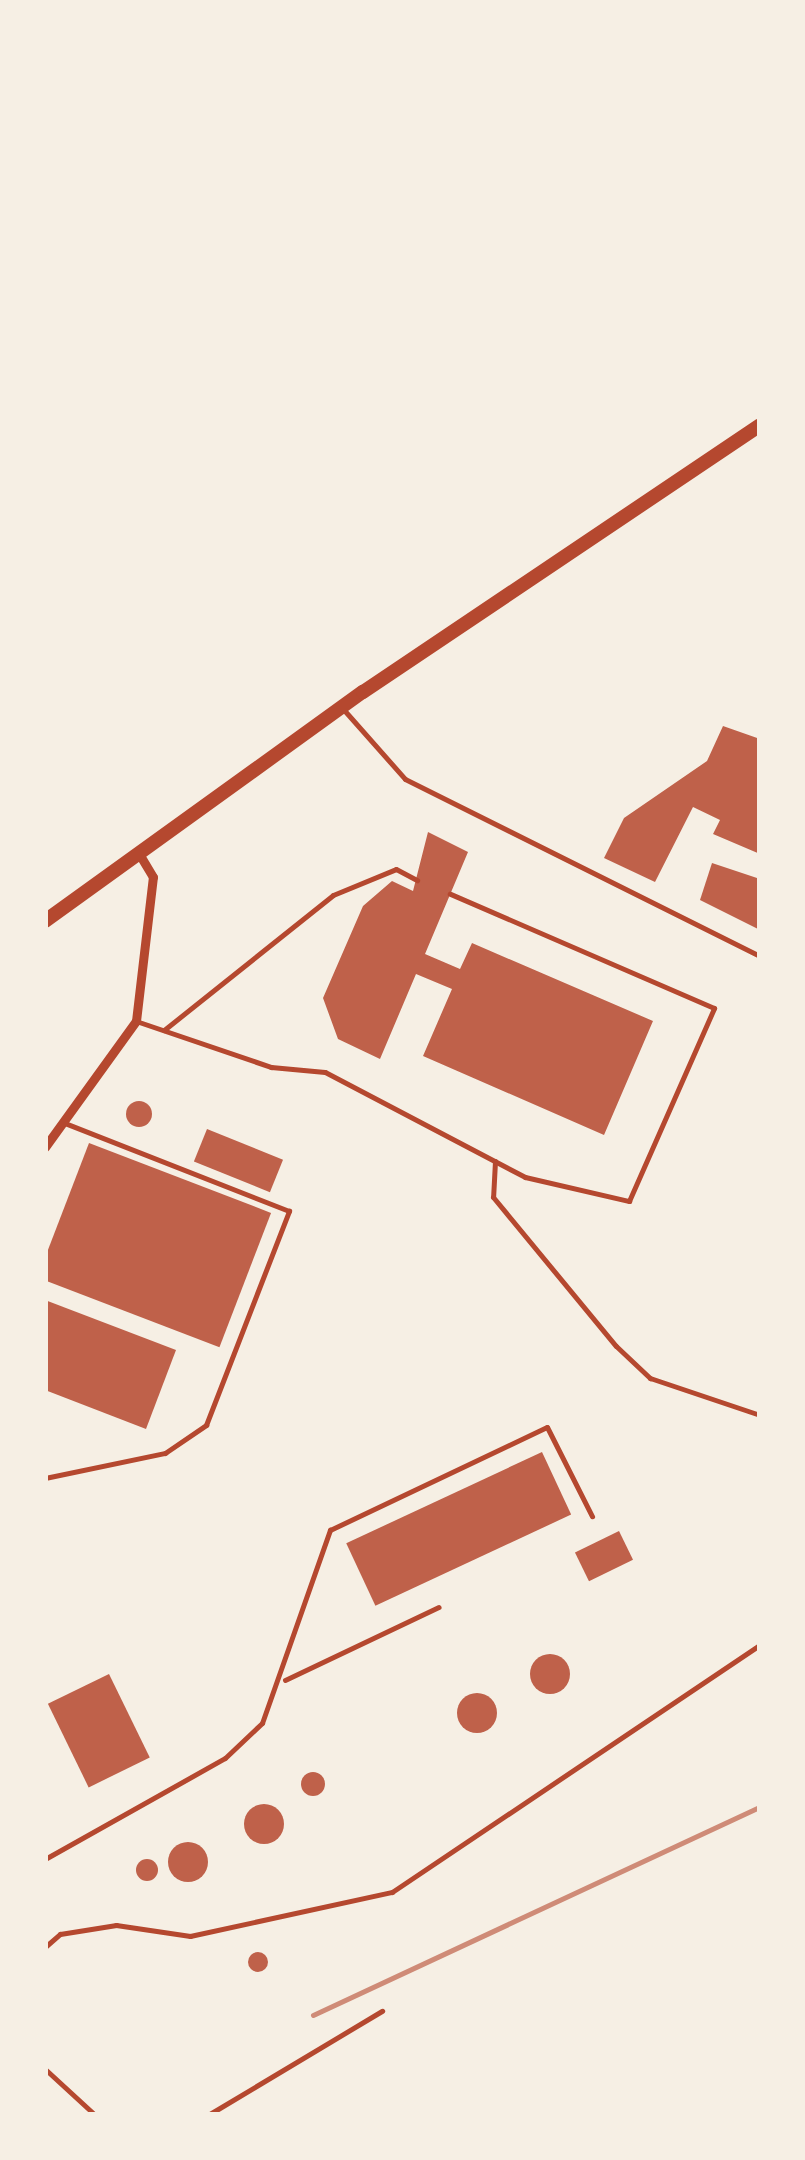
<!DOCTYPE html>
<html>
<head>
<meta charset="utf-8">
<style>
	body { margin:0 }
	#map { position:relative; width:805px; height:2160px; overflow:hidden; background:#f6efe4; font-family:Montserrat,sans-serif }
	div>[style] { position:absolute }
	.building>* { inset:0; background:#bf614a; transform-origin:0 0 }
	.round { border-radius:50% }
	.service>* { height:5px; margin:-2.5px; padding:0 2.5px; transform-origin:2.5px; border-radius:2.5px; background:#b5482f }
	.minor>* { height:9px; margin:-4.5px; padding:0 4.5px; transform-origin:4.5px; border-radius:4.5px; background:#b5482f }
	.secondary>* { height:14px; margin:-7px; padding:0 7px; transform-origin:7px; border-radius:7px; background:#b5482f }
	.rail>* { height:5px; margin:-2.5px; padding:0 2.5px; transform-origin:2.5px; border-radius:2.5px; background:#cf8b77 }
	span { translate:-50% -50%; white-space:nowrap; text-align:center; line-height:1.15; -webkit-text-stroke:10px #f6efe4; paint-order:stroke }
	.frame { position:absolute; inset:0; border:48px solid #f6efe4; pointer-events:none }
</style>
</head>
<body>
<div id="map">
	<div class="building">
		<div style="clip-path:polygon(723px 726px,760px 739px,760px 854px,713px 834px,720px 820px,693px 807px,655px 882px,604px 858px,624px 818px,707px 761px)"></div>
		<div style="clip-path:polygon(428px 832px,468px 852px,425px 954px,460px 969px,472px 943px,653px 1021px,604px 1135px,423px 1056px,452px 989px,416px 974px,380px 1059px,338px 1039px,323px 998px,363px 906px,392px 881px,413px 891px)"></div>
		<div style="clip-path:polygon(712px 863px,760px 879px,760px 930px,700px 900px)"></div>
		<div class="round" style="left:126px;top:1101px;width:26px;height:26px"></div>
		<div style="left:207px;top:1129px;width:82px;height:35px;rotate:22deg"></div>
		<div style="left:89px;top:1143px;width:195px;height:144px;rotate:21deg"></div>
		<div style="clip-path:polygon(45px 1300px,176px 1350px,146px 1429px,45px 1390px)"></div>
		<div style="left:542px;top:1452px;width:69px;height:216px;rotate:65deg"></div>
		<div style="left:619px;top:1531px;width:32px;height:49px;rotate:64deg"></div>
		<div class="round" style="left:530px;top:1654px;width:40px;height:40px"></div>
		<div style="left:109px;top:1674px;width:93px;height:68px;rotate:64deg"></div>
		<div class="round" style="left:457px;top:1693px;width:40px;height:40px"></div>
		<div class="round" style="left:301px;top:1772px;width:24px;height:24px"></div>
		<div class="round" style="left:244px;top:1804px;width:40px;height:40px"></div>
		<div class="round" style="left:168px;top:1842px;width:40px;height:40px"></div>
		<div class="round" style="left:136px;top:1859px;width:22px;height:22px"></div>
		<div class="round" style="left:248px;top:1952px;width:20px;height:20px"></div>
	</div>
	<div class="service">
		<div style="left:344px;top:710px;width:92px;rotate:48.5deg"></div>
		<div style="left:405px;top:779px;width:397px;rotate:26.5deg"></div>
		<div style="left:136px;top:1021px;width:143px;rotate:18.8deg"></div>
		<div style="left:271px;top:1067px;width:54px;rotate:5.3deg"></div>
		<div style="left:325px;top:1072px;width:226px;rotate:27.7deg"></div>
		<div style="left:525px;top:1177px;width:107px;rotate:13deg"></div>
		<div style="left:629px;top:1201px;width:211px;rotate:-66.2deg"></div>
		<div style="left:714px;top:1008px;width:288px;rotate:-156.6deg"></div>
		<div style="left:164px;top:1030px;width:216px;rotate:-38.6deg"></div>
		<div style="left:333px;top:895px;width:68px;rotate:-22.4deg"></div>
		<div style="left:396px;top:869px;width:24px;rotate:28deg"></div>
		<div style="left:495px;top:1161px;width:36px;rotate:93deg"></div>
		<div style="left:493px;top:1197px;width:193px;rotate:50.5deg"></div>
		<div style="left:616px;top:1346px;width:47px;rotate:43.3deg"></div>
		<div style="left:650px;top:1378px;width:116px;rotate:18.6deg"></div>
		<div style="left:45px;top:1478px;width:123px;rotate:-11.8deg"></div>
		<div style="left:165px;top:1453px;width:50px;rotate:-34.3deg"></div>
		<div style="left:206px;top:1425px;width:230px;rotate:-68.8deg"></div>
		<div style="left:289px;top:1211px;width:242px;rotate:-158.6deg"></div>
		<div style="left:285px;top:1680px;width:170px;rotate:-25.4deg"></div>
		<div style="left:45px;top:1859px;width:206px;rotate:-29.3deg"></div>
		<div style="left:225px;top:1758px;width:51px;rotate:-43.4deg"></div>
		<div style="left:262px;top:1723px;width:205px;rotate:-70.6deg"></div>
		<div style="left:330px;top:1530px;width:240px;rotate:-25.4deg"></div>
		<div style="left:547px;top:1427px;width:100px;rotate:63.2deg"></div>
		<div style="left:45px;top:1947px;width:20px;rotate:-41deg"></div>
		<div style="left:60px;top:1934px;width:57px;rotate:-9.1deg"></div>
		<div style="left:116px;top:1925px;width:75px;rotate:8.5deg"></div>
		<div style="left:190px;top:1936px;width:207px;rotate:-12.3deg"></div>
		<div style="left:392px;top:1892px;width:443px;rotate:-33.9deg"></div>
		<div style="left:45px;top:2069px;width:68px;rotate:42.6deg"></div>
		<div style="left:208px;top:2115px;width:203px;rotate:-30.9deg"></div>
	</div>
	<div class="minor">
		<div style="left:45px;top:1147px;width:155px;rotate:-54.2deg"></div>
		<div style="left:136px;top:1021px;width:145px;rotate:-83.3deg"></div>
		<div style="left:153px;top:877px;width:29px;rotate:-121deg"></div>
	</div>
	<div class="secondary">
		<div style="left:45px;top:921px;width:392px;rotate:-35.8deg"></div>
		<div style="left:363px;top:692px;width:478px;rotate:-33.9deg"></div>
	</div>
	<div class="rail">
		<div style="left:313px;top:2015px;width:493px;rotate:-25deg"></div>
	</div>
	<div class="frame"></div>
</div>
</body>
</html>
